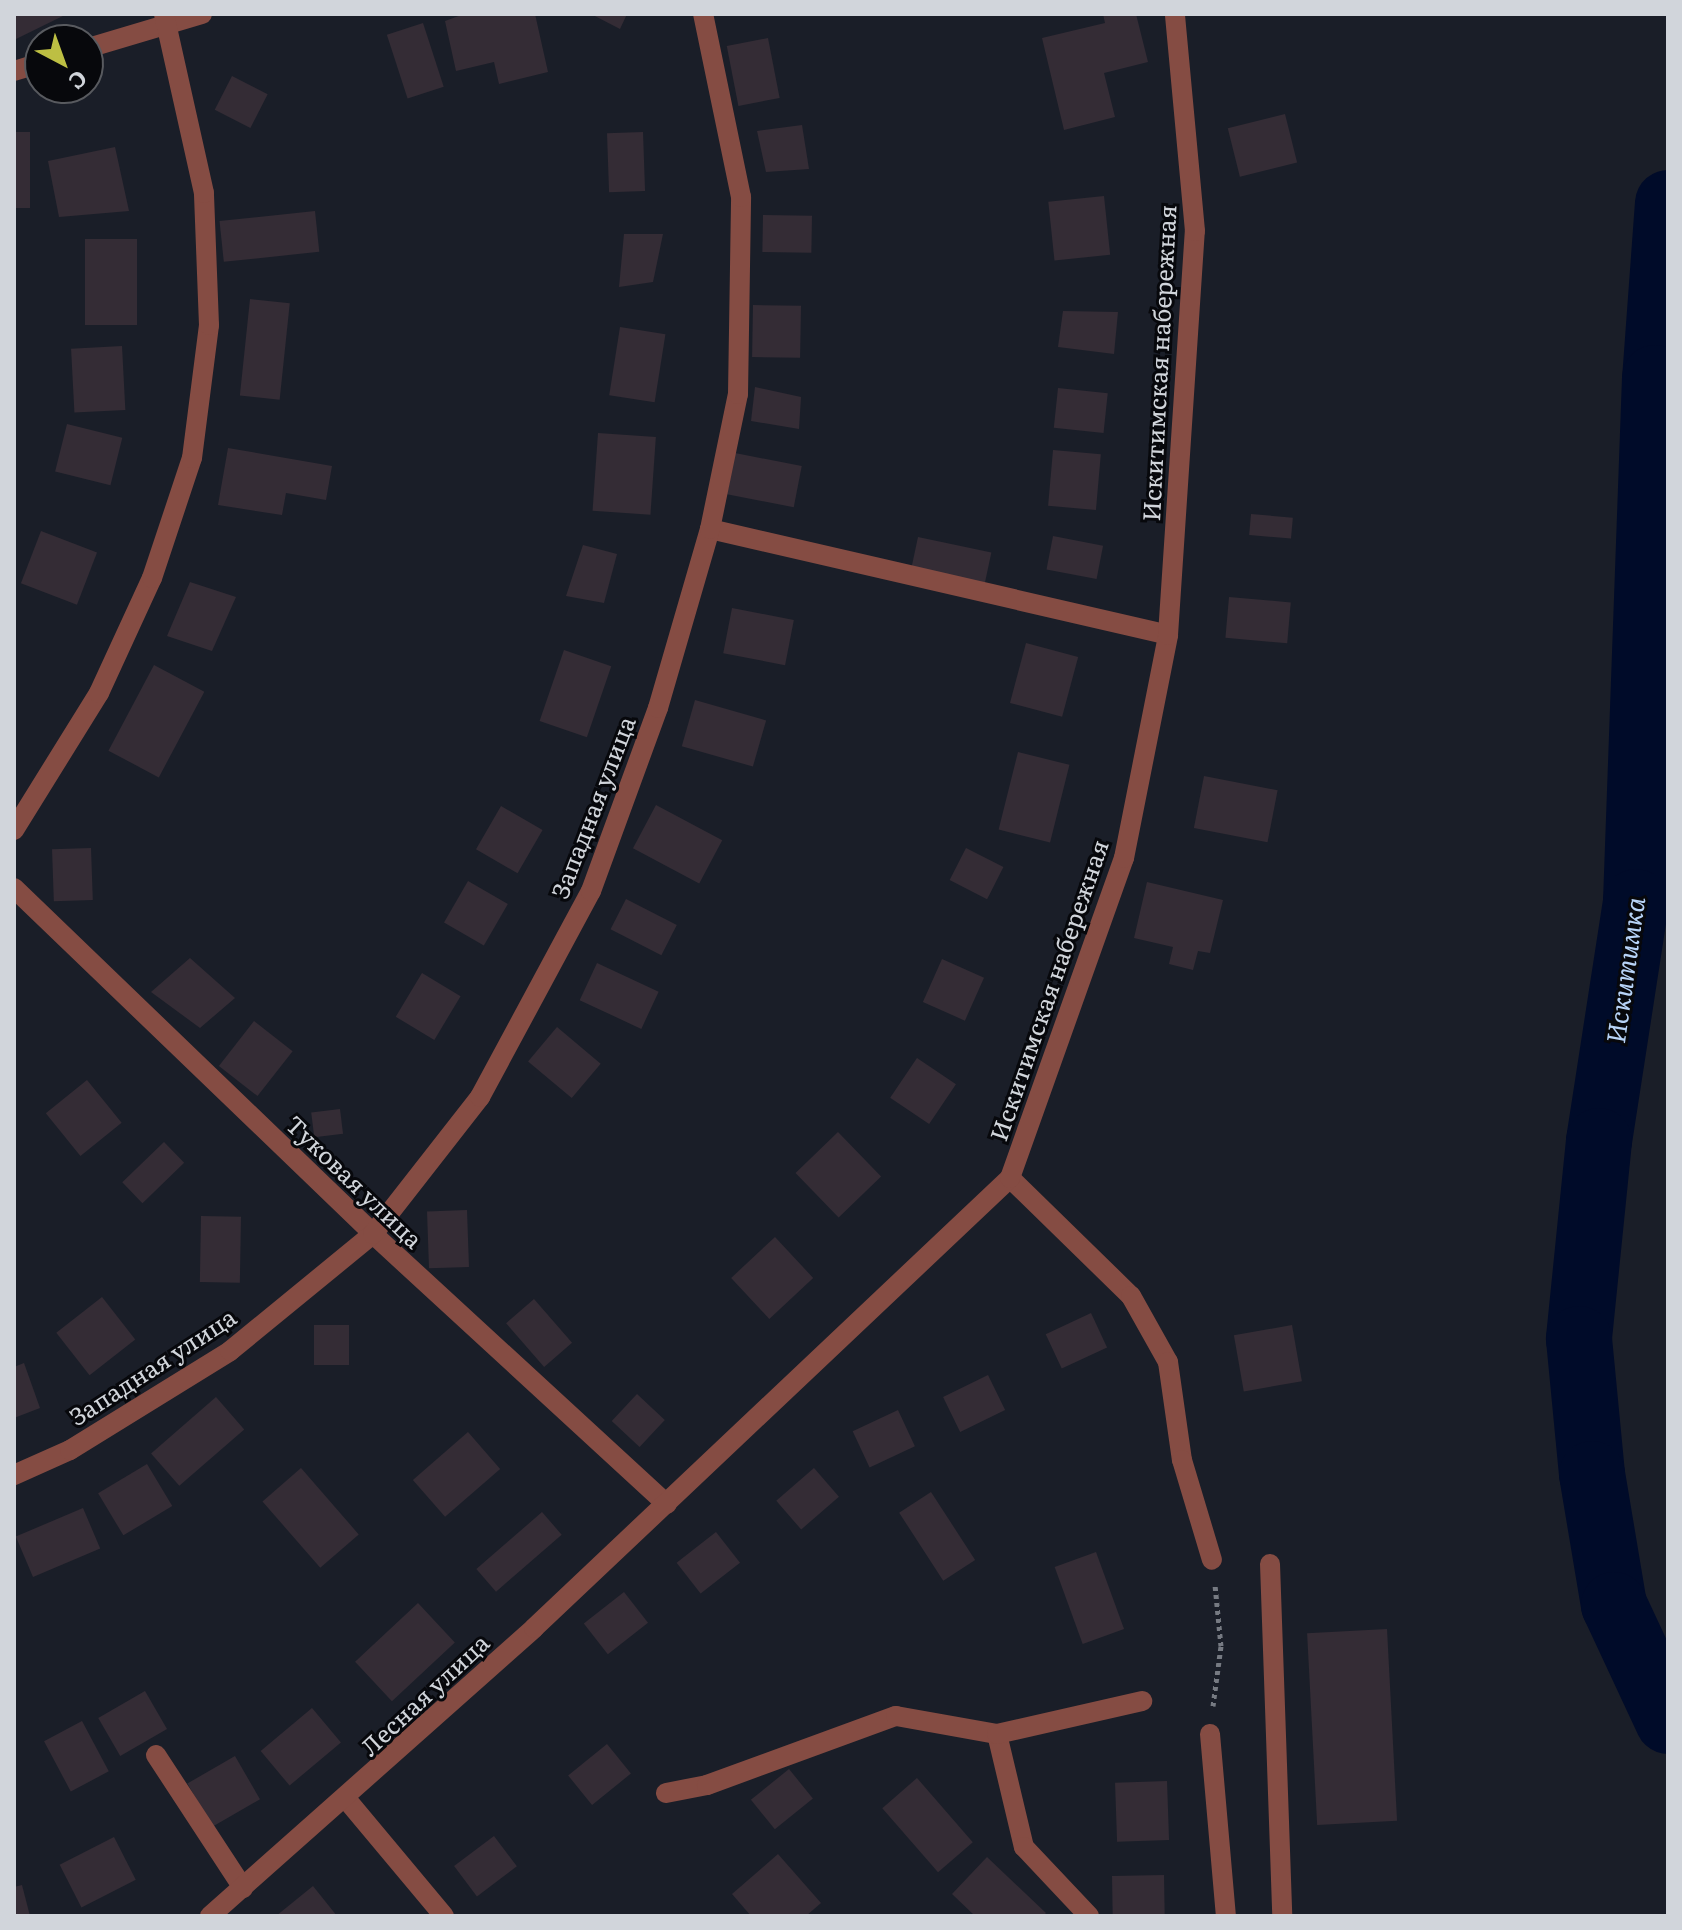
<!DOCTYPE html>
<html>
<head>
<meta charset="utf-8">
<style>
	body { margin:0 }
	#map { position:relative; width:1682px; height:1930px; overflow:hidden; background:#1a1e28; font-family:Literata,serif }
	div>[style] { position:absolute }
	.river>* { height:66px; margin:-33px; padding:0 33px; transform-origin:33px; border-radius:33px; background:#000b29 }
	.building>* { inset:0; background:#342c35; transform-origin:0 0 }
	.path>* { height:5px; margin-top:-2.5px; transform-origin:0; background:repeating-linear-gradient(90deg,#767a82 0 4px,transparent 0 8px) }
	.minor>* { height:20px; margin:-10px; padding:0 10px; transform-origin:10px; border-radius:10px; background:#854c43 }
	span { translate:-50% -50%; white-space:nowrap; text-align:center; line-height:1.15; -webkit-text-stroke:6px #07080c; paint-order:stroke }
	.street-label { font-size:24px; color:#d1d5db }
	.water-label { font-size:26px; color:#b7d3f7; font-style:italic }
	.frame { position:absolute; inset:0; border:16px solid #d1d5db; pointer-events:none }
	.north { position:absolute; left:24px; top:24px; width:80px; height:80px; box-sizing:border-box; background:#07080c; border:2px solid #585a5f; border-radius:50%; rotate:139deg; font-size:22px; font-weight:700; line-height:32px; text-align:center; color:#d1d5db }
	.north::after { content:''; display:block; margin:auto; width:28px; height:36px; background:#bdbf43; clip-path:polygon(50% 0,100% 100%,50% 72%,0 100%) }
</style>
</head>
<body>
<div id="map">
	<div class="river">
		<div style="left:1668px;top:203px;width:175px;rotate:94.2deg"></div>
		<div style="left:1655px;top:378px;width:524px;rotate:92.08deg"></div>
		<div style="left:1636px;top:902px;width:242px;rotate:98.8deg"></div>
		<div style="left:1599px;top:1141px;width:199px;rotate:95.8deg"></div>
		<div style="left:1579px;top:1339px;width:136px;rotate:84.5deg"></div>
		<div style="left:1592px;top:1474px;width:133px;rotate:80.5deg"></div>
		<div style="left:1614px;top:1605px;width:128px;rotate:65deg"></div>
	</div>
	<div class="building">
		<div style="clip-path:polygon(14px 14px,67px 14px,14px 40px)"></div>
		<div style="clip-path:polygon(464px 14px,535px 14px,548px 72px,499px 84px,494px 62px,456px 71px,445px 21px)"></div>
		<div style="clip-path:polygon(591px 14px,627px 14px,620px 29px)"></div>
		<div style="clip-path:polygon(1103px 14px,1136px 14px,1148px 62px,1104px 73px,1115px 117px,1064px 130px,1042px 38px,1105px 23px)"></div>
		<div style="left:423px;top:23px;width:67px;height:38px;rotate:72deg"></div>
		<div style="left:768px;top:38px;width:61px;height:42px;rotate:79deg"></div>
		<div style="left:232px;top:76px;width:40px;height:38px;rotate:27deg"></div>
		<div style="left:1285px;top:114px;width:50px;height:59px;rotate:76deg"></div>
		<div style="clip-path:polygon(802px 125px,809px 169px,766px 172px,757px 131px)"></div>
		<div style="left:14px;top:132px;width:16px;height:76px"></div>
		<div style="left:643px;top:132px;width:59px;height:36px;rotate:88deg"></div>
		<div style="clip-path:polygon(115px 147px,129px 211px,59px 217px,48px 161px)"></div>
		<div style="left:1104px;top:196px;width:59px;height:56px;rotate:84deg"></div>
		<div style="left:315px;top:211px;width:41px;height:96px;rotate:84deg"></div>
		<div style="left:763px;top:215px;width:49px;height:37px;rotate:1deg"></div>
		<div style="clip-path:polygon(624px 234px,663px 234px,653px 282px,619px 287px)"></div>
		<div style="left:85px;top:239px;width:52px;height:86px"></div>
		<div style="left:250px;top:299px;width:40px;height:97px;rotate:6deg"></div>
		<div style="left:753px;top:305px;width:48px;height:52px;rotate:1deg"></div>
		<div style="clip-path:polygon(1063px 311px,1118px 312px,1114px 354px,1058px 347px)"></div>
		<div style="left:620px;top:327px;width:46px;height:69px;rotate:9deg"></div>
		<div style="left:122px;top:346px;width:64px;height:51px;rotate:87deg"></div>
		<div style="clip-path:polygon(755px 387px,801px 397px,799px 429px,751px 421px)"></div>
		<div style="left:1058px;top:388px;width:50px;height:40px;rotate:6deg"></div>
		<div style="left:67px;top:424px;width:57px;height:49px;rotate:14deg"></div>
		<div style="left:598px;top:433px;width:58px;height:78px;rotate:4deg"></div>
		<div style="clip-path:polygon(228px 448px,332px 466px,326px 500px,286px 493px,282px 515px,218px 505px)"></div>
		<div style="left:1053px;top:450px;width:48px;height:56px;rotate:5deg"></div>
		<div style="left:735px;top:453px;width:68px;height:42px;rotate:11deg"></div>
		<div style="left:1251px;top:514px;width:42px;height:21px;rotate:5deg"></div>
		<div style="left:41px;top:531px;width:60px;height:56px;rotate:21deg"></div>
		<div style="left:1053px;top:536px;width:51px;height:34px;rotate:11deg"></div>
		<div style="left:918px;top:537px;width:75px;height:33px;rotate:12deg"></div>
		<div style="clip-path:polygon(583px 545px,617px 554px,604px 603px,566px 596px)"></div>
		<div style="clip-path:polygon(190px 582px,236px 597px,212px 651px,167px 636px)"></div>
		<div style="left:1229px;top:597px;width:62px;height:41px;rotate:5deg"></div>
		<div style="left:732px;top:608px;width:63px;height:46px;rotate:11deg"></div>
		<div style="left:1026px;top:643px;width:54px;height:62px;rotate:15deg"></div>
		<div style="left:564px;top:650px;width:50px;height:75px;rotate:19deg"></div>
		<div style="left:154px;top:665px;width:57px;height:97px;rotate:28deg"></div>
		<div style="left:695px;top:700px;width:74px;height:48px;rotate:16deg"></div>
		<div style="left:1018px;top:752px;width:53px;height:80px;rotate:14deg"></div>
		<div style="left:1204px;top:776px;width:75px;height:53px;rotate:11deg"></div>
		<div style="left:656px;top:805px;width:75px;height:49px;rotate:28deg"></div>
		<div style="left:501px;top:806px;width:48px;height:50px;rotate:30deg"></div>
		<div style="left:91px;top:848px;width:52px;height:39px;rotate:88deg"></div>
		<div style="left:966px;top:848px;width:42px;height:36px;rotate:27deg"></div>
		<div style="left:468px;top:881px;width:46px;height:48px;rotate:30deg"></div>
		<div style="clip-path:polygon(1147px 882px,1223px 900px,1210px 953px,1198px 951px,1193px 970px,1169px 964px,1173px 947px,1134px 938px)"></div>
		<div style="left:626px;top:899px;width:57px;height:34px;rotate:27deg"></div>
		<div style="clip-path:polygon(190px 958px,235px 998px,200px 1028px,151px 992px)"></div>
		<div style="left:942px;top:959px;width:46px;height:47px;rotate:24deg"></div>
		<div style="left:597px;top:963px;width:68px;height:41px;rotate:25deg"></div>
		<div style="left:422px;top:973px;width:45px;height:51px;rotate:31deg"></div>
		<div style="left:254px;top:1021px;width:49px;height:57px;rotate:38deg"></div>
		<div style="left:557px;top:1027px;width:57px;height:45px;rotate:40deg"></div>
		<div style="left:917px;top:1058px;width:47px;height:48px;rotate:34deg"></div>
		<div style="left:87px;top:1080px;width:55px;height:53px;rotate:51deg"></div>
		<div style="left:340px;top:1109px;width:25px;height:29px;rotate:83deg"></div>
		<div style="left:838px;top:1132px;width:62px;height:59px;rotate:46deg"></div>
		<div style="left:164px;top:1142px;width:29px;height:58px;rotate:46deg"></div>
		<div style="left:467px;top:1210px;width:57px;height:40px;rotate:88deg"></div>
		<div style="left:201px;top:1216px;width:40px;height:66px;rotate:1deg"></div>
		<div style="left:775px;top:1237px;width:56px;height:60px;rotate:47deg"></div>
		<div style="left:102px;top:1297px;width:54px;height:58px;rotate:52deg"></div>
		<div style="left:534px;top:1299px;width:58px;height:37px;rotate:49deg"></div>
		<div style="left:1091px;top:1313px;width:38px;height:50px;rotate:65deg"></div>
		<div style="left:314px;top:1325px;width:35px;height:40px"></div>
		<div style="left:1292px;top:1325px;width:57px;height:59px;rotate:80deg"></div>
		<div style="clip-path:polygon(24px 1363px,40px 1408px,14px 1418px,14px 1367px)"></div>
		<div style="left:988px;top:1375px;width:39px;height:50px;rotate:64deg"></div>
		<div style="left:637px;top:1394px;width:38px;height:37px;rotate:43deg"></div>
		<div style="left:216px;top:1397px;width:43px;height:86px;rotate:49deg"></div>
		<div style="left:898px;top:1410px;width:40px;height:50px;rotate:65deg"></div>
		<div style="left:468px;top:1432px;width:49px;height:73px;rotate:49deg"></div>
		<div style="left:147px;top:1464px;width:49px;height:57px;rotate:59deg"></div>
		<div style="left:301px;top:1468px;width:88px;height:51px;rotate:49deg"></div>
		<div style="left:814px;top:1468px;width:38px;height:50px;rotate:49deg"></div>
		<div style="left:931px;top:1492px;width:81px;height:38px;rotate:57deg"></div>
		<div style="left:83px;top:1508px;width:44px;height:73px;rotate:67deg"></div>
		<div style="left:542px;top:1512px;width:30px;height:87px;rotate:49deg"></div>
		<div style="left:716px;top:1532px;width:39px;height:50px;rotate:52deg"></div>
		<div style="left:1096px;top:1552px;width:82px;height:44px;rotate:70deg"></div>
		<div style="left:624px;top:1592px;width:39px;height:51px;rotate:52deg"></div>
		<div style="left:418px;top:1603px;width:54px;height:86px;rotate:47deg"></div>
		<div style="left:1387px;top:1629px;width:192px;height:80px;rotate:87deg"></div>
		<div style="left:145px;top:1691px;width:44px;height:54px;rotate:60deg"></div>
		<div style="left:312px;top:1708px;width:45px;height:67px;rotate:50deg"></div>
		<div style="left:82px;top:1721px;width:57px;height:43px;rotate:62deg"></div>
		<div style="left:607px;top:1744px;width:38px;height:50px;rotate:51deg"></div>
		<div style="left:235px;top:1756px;width:50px;height:55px;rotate:60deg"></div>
		<div style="left:789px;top:1769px;width:38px;height:49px;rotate:51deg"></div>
		<div style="left:917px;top:1778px;width:85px;height:46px;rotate:49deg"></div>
		<div style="left:1167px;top:1781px;width:59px;height:52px;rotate:88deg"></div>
		<div style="left:494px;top:1836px;width:38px;height:50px;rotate:53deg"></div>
		<div style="left:114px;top:1837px;width:48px;height:61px;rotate:63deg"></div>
		<div style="clip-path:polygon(778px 1854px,821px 1903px,806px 1916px,751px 1916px,732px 1894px)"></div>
		<div style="clip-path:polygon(987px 1857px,1046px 1913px,1043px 1916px,975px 1916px,952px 1894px)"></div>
		<div style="left:1164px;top:1875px;width:41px;height:52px;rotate:89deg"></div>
		<div style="clip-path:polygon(22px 1885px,30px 1916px,14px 1916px,14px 1887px)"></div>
		<div style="clip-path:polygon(313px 1886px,337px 1916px,276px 1916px)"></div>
	</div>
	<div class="path">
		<div style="left:1213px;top:1706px;width:61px;rotate:-82.4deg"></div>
		<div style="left:1221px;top:1646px;width:61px;rotate:-95.6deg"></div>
	</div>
	<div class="minor">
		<div style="left:88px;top:48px;width:119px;rotate:-16.6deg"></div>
		<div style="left:14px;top:71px;width:27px;rotate:-17deg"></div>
		<div style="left:710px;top:529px;width:470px;rotate:13deg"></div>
		<div style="left:14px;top:830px;width:161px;rotate:-58.2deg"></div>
		<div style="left:99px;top:693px;width:127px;rotate:-65.3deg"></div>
		<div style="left:152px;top:578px;width:126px;rotate:-71.6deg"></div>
		<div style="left:192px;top:458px;width:134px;rotate:-82.7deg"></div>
		<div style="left:209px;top:325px;width:132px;rotate:-92.2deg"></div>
		<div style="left:204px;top:193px;width:183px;rotate:-102.6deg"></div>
		<div style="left:14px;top:888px;width:499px;rotate:43.9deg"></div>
		<div style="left:373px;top:1234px;width:399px;rotate:42.6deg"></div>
		<div style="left:1010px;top:1178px;width:169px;rotate:44.3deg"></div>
		<div style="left:1131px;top:1296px;width:76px;rotate:60.7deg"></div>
		<div style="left:1168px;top:1362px;width:99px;rotate:81.9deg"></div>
		<div style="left:1182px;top:1460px;width:104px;rotate:73.3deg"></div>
		<div style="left:14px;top:1475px;width:61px;rotate:-24.1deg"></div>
		<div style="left:70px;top:1450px;width:188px;rotate:-31.7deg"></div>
		<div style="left:230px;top:1351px;width:185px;rotate:-39.3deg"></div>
		<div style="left:373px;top:1234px;width:174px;rotate:-52deg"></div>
		<div style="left:480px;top:1097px;width:234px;rotate:-61.7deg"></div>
		<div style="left:591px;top:891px;width:195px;rotate:-69.9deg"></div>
		<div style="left:658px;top:708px;width:186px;rotate:-73.8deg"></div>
		<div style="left:710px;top:529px;width:138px;rotate:-78.3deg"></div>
		<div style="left:738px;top:394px;width:197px;rotate:-89.1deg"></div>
		<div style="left:741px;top:197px;width:187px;rotate:-101.7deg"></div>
		<div style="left:1270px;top:1564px;width:352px;rotate:88deg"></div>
		<div style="left:997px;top:1734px;width:116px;rotate:76.6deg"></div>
		<div style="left:1024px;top:1847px;width:95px;rotate:46.7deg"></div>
		<div style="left:1210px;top:1734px;width:183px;rotate:85deg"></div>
		<div style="left:156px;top:1755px;width:159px;rotate:56.8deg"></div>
		<div style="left:666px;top:1793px;width:42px;rotate:-11deg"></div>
		<div style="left:707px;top:1785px;width:201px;rotate:-20.1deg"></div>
		<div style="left:896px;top:1716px;width:103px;rotate:10.1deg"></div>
		<div style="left:997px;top:1734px;width:149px;rotate:-12.8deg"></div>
		<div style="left:347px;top:1800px;width:151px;rotate:50.1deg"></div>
		<div style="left:210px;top:1916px;width:433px;rotate:-41.6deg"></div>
		<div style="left:534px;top:1628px;width:655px;rotate:-43.39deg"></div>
		<div style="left:1010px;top:1178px;width:340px;rotate:-70.4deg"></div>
		<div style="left:1124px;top:858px;width:227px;rotate:-78.8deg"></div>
		<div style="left:1168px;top:635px;width:405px;rotate:-86.2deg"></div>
		<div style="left:1195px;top:231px;width:218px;rotate:-95.3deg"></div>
	</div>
	<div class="street-label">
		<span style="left:1158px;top:363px;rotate:-87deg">Искитимская набережная</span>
		<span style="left:592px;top:807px;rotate:-69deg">Западная улица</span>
		<span style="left:1048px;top:990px;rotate:-71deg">Искитимская набережная</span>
		<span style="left:355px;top:1181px;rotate:44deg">Туковая улица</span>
		<span style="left:152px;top:1366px;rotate:-33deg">Западная улица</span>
		<span style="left:424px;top:1694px;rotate:-43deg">Лесная улица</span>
	</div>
	<div class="water-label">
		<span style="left:1624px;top:970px;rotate:-82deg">Искитимка</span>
	</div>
	<div class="frame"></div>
	<div class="north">С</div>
</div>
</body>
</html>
